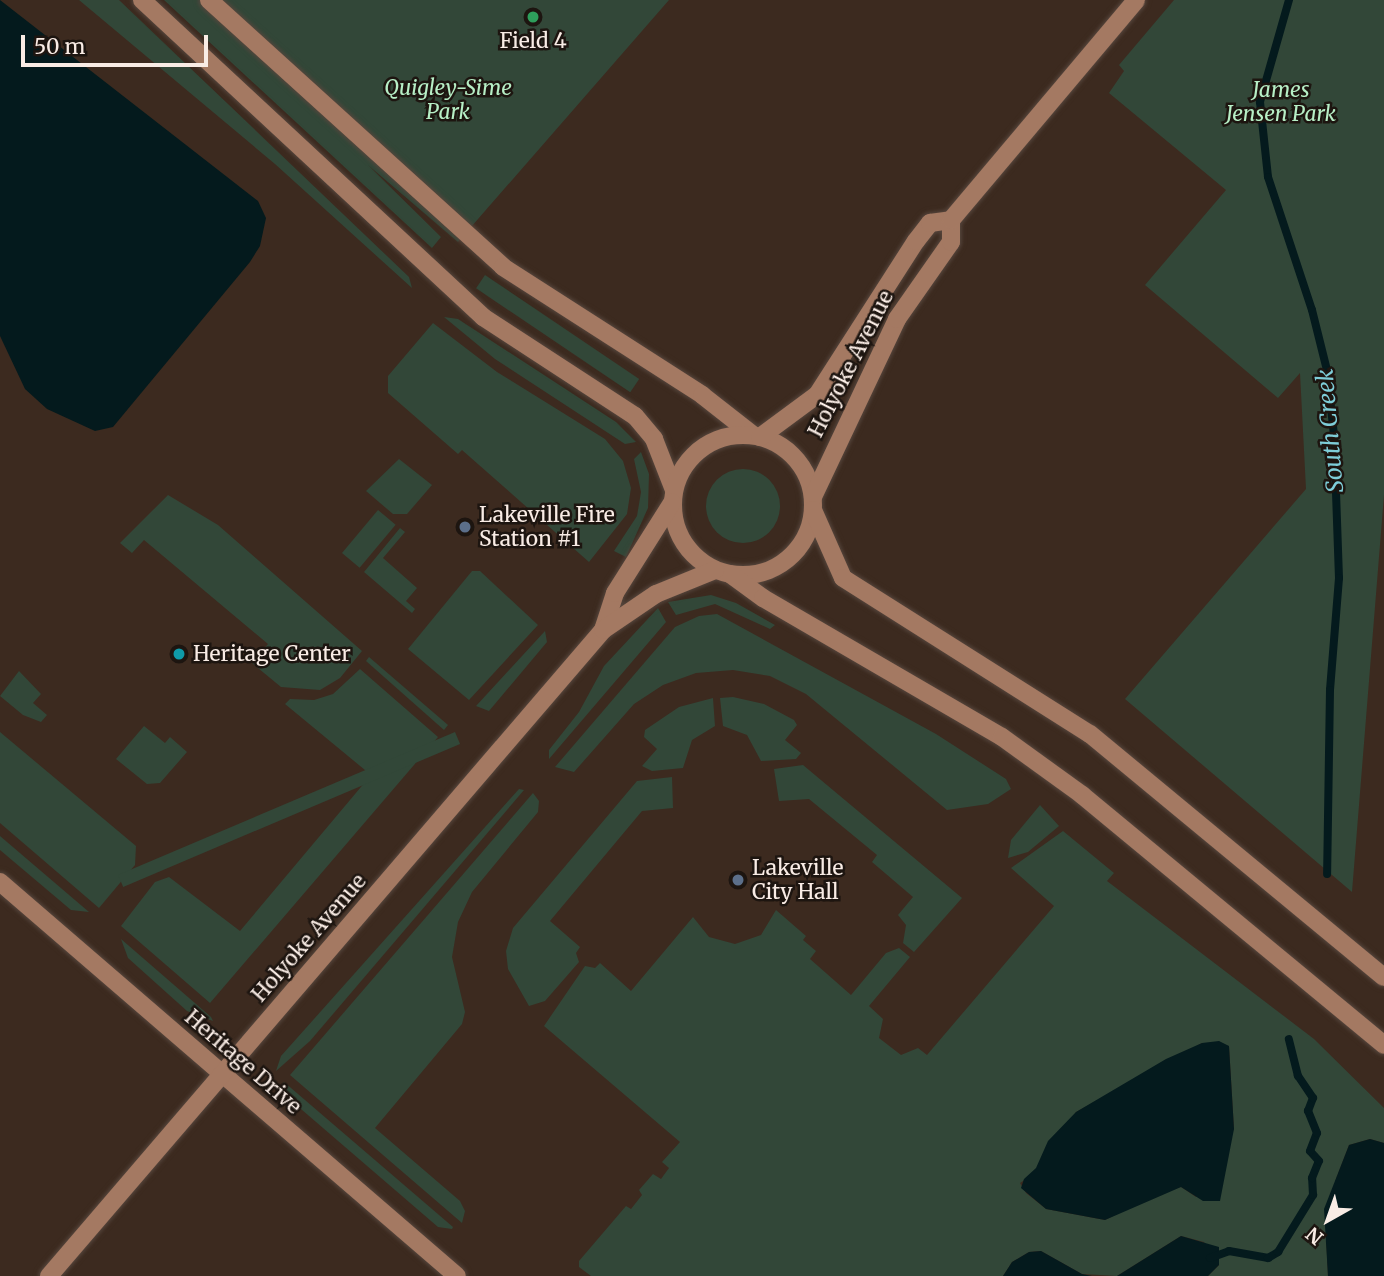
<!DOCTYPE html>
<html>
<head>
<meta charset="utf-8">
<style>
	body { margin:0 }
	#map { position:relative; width:1384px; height:1276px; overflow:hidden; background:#3c2a1f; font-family:Merriweather,serif }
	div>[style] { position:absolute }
	.green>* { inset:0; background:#324738; transform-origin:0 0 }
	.round { border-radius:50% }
	.water>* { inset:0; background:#041a1d }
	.stream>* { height:8px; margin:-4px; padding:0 4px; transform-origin:4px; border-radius:4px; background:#041a1d }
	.roads { filter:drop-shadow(0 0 2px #56463d) drop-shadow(0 0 2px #56463d) }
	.secondary>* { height:18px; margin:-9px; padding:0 9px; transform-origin:9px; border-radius:9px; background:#a47962 }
	.secondary>.ring { margin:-9px; padding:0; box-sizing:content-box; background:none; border:18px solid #a47962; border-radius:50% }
	.dots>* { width:19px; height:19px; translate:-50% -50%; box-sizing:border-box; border:4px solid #1d1510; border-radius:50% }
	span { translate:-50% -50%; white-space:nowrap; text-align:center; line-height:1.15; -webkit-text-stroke:5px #1d1510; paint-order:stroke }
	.poi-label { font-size:21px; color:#f9ece5 }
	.left { translate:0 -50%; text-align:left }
	.park-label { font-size:21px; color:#b7efc6; font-style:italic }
	.street-label { font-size:21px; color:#f9ece5 }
	.water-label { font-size:23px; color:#7ecdd8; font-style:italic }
	.north { position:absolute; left:1293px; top:1185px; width:70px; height:70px; -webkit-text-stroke:5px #1d1510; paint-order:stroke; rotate:220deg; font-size:19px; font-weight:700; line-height:28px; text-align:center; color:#f9ece5 }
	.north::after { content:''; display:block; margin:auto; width:24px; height:32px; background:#f9ece5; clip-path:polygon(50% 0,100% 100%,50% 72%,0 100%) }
	.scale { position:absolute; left:21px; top:35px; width:187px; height:32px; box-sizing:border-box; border:4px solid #f9ece5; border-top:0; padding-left:9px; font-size:21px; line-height:24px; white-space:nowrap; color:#f9ece5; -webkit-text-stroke:5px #1d1510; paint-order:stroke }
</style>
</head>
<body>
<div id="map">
	<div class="green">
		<div style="clip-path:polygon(79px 0,119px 0,409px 277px,412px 288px,275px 164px)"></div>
		<div style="clip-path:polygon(164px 0,669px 0,458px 242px,368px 165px,441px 237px,432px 248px)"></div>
		<div style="clip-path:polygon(1174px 0,1384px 0,1384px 495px,1352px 892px,1125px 699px,1306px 489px,1300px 373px,1278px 398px,1145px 285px,1226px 190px,1109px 93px,1124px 71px,1119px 65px)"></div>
		<div style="left:485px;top:275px;width:186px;height:16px;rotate:34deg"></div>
		<div style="clip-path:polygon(444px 317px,458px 319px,616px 422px,636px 442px,625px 444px,495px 359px)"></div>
		<div style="clip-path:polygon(433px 323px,497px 372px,605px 439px,623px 461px,631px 488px,627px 514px,589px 562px,462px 450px,458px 454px,388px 393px,388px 376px)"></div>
		<div style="clip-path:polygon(641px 452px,649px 474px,648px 508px,626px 557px,614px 551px,637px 516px,641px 492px,634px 459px)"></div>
		<div style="clip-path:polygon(399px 459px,432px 485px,407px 514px,393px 514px,366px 491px)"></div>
		<div class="round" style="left:706px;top:469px;width:74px;height:74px"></div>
		<div style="clip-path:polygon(168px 495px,218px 525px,362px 651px,340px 678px,320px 690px,281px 687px,252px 663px,268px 644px,144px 540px,132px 553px,120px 543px)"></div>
		<div style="left:378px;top:510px;width:23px;height:56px;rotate:40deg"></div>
		<div style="clip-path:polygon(400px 528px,405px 532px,383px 558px,417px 588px,406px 601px,415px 609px,412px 613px,364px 572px)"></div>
		<div style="clip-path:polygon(472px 571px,480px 571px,538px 625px,469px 700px,408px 649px)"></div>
		<div style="clip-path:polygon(711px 595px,736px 603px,775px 625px,770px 629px,715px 604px,676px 615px,668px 602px)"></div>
		<div style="clip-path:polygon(658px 608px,666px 622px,549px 759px,549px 750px,579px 712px,604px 666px)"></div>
		<div style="clip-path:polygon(717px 614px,936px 734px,1006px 779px,1011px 789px,988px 804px,947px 810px,806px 694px,770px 676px,733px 670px,696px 673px,663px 685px,634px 704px,574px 772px,555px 767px,675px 627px,699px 616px)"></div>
		<div style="clip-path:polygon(545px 631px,547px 642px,489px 711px,476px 706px)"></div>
		<div style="clip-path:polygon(369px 657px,448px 725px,444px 730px,366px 661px)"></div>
		<div style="clip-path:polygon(360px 669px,438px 737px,210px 1003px,121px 926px,155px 882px,169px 877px,240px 931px,371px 775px,285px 704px,290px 699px,314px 700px,333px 694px)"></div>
		<div style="clip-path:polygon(19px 671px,41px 694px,33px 703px,47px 715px,41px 722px,23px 715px,0 696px)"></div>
		<div style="clip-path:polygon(733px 697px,764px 704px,794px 720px,797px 725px,785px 740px,801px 753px,796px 759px,761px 761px,747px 735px,723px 726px,720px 698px)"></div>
		<div style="clip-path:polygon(713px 698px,715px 726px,692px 740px,683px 768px,652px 771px,642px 766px,657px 749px,644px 737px,645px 730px,679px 707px)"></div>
		<div style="clip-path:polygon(144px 726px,165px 743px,170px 737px,187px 752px,160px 783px,147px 784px,116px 759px)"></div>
		<div style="clip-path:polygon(0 732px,136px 846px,135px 865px,99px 908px,0 823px)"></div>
		<div style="left:455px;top:732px;width:13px;height:366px;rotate:67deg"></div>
		<div style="clip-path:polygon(803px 765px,962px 898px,914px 952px,903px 943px,906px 925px,898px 915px,913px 897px,872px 862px,877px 855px,809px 799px,779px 801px,774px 769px)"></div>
		<div style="clip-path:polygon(672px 777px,673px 808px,642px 811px,550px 921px,580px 947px,576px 953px,579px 962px,545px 1001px,529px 1006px,508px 969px,506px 951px,513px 928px,637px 781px)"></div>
		<div style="clip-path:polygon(519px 789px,524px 790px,310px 1041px,276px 1071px,281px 1056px)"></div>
		<div style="clip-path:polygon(533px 793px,539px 801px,538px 812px,472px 892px,458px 922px,452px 957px,465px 1012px,462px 1024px,375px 1128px,460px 1201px,465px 1211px,462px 1223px,290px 1075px)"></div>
		<div style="clip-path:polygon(1040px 805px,1059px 826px,1028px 852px,1008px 858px,1011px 840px)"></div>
		<div style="clip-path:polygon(evenodd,1063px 831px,1114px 873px,1107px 881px,1314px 1039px,1384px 1108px,1384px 1143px,1370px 1139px,1349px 1145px,1336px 1179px,1326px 1235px,1328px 1276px,1208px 1276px,1219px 1265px,1204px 1242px,1181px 1236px,1117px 1276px,1082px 1274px,1041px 1251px,1029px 1252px,1012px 1262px,1003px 1276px,591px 1276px,579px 1267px,579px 1261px,626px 1206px,631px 1209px,642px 1195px,639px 1190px,653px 1174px,661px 1179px,669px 1168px,662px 1162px,680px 1142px,544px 1026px,585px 966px,595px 968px,600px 963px,631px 991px,693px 917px,709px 937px,735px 944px,761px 935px,776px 910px,806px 936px,803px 940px,816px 951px,810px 959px,851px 995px,886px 953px,899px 948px,910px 957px,869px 1006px,883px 1019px,879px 1038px,901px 1055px,918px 1048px,927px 1055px,1054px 906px,1011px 868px,1063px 831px,1202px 1043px,1229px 1046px,1234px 1129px,1196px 1197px,1181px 1187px,1168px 1189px,1105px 1220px,1046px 1209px,1026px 1193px,1020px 1183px,1032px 1175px,1076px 1112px,1202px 1043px)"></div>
		<div style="clip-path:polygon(0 836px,89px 912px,71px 910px,0 850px)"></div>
		<div style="clip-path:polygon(121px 939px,211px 1017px,213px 1021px,187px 1011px,128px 958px)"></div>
		<div style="clip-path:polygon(284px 1082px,453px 1227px,452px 1229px,438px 1227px,287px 1097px,280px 1087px)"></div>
	</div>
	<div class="water">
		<div style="clip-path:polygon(0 0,258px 201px,266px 218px,260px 246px,250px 262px,113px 427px,95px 431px,47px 409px,25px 389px,0 336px)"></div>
		<div style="clip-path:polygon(1219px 1041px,1229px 1046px,1234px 1129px,1220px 1201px,1203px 1201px,1181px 1187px,1105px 1220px,1046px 1209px,1021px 1188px,1024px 1179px,1036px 1168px,1048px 1141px,1076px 1112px,1166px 1059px,1202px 1043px)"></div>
		<div style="clip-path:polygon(1370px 1139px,1384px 1143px,1384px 1276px,1328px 1276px,1324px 1209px,1349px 1145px)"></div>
		<div style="clip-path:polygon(1181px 1236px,1219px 1247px,1219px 1265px,1208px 1276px,1117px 1276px)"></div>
		<div style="clip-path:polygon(1041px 1251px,1082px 1274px,1092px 1276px,1003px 1276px,1012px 1262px,1029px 1252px)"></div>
	</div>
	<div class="stream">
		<div style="left:1289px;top:0;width:106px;rotate:105.9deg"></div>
		<div style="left:1260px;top:102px;width:75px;rotate:83.9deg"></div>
		<div style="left:1268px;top:177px;width:140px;rotate:71.7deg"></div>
		<div style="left:1312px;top:310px;width:62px;rotate:76deg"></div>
		<div style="left:1327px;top:370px;width:65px;rotate:83.9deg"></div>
		<div style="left:1334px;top:435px;width:143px;rotate:88deg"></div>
		<div style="left:1339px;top:578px;width:112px;rotate:94.6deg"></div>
		<div style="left:1330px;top:690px;width:184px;rotate:90.9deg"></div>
		<div style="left:1210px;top:1258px;width:20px;rotate:-20deg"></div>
		<div style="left:1229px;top:1251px;width:40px;rotate:10deg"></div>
		<div style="left:1268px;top:1258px;width:12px;rotate:-31deg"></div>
		<div style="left:1278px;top:1252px;width:67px;rotate:-58.4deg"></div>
		<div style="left:1313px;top:1195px;width:17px;rotate:-93deg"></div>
		<div style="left:1312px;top:1178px;width:18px;rotate:-68deg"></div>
		<div style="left:1319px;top:1161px;width:13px;rotate:-132deg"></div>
		<div style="left:1310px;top:1151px;width:19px;rotate:-69deg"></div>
		<div style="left:1317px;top:1133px;width:24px;rotate:-112deg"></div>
		<div style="left:1308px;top:1111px;width:14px;rotate:-69deg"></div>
		<div style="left:1313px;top:1098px;width:27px;rotate:-124deg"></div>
		<div style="left:1298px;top:1076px;width:38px;rotate:-104deg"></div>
	</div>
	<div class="roads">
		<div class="secondary">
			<div style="left:142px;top:0;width:466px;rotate:42.9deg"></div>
			<div style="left:483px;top:317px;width:181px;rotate:33.1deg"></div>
			<div style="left:635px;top:416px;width:30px;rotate:50deg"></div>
			<div style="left:654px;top:439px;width:55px;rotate:68.6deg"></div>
			<div style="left:209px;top:0;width:397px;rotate:42.2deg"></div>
			<div style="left:503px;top:267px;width:237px;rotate:32.7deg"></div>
			<div style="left:702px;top:395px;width:65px;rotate:38.1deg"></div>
			<div class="ring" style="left:673px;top:435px;width:122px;height:122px"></div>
			<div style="left:760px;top:437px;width:71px;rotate:-36.4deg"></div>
			<div style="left:817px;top:395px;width:183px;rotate:-57.3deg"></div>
			<div style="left:916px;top:241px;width:23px;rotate:-52deg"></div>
			<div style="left:930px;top:223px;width:21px;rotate:-8deg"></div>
			<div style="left:813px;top:497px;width:197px;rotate:-64.7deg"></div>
			<div style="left:897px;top:319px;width:94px;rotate:-55deg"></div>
			<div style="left:951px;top:242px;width:22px;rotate:-90deg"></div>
			<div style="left:951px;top:220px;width:287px;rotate:-49.9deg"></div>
			<div style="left:813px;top:510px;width:74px;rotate:66.2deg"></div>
			<div style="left:843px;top:578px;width:292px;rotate:32.3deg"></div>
			<div style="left:1090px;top:734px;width:381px;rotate:39.6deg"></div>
			<div style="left:730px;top:574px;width:41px;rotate:36deg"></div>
			<div style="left:763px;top:598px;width:276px;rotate:30.2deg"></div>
			<div style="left:1002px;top:737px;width:99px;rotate:35.9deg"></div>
			<div style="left:1082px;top:795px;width:392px;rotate:39.6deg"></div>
			<div style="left:603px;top:630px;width:39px;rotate:-72deg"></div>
			<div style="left:615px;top:593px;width:107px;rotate:-57.7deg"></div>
			<div style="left:0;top:882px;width:603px;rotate:40.77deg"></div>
			<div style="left:49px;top:1276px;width:851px;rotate:-49.38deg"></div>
			<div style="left:603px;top:630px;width:64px;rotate:-34.2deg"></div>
			<div style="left:656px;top:594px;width:64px;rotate:-22.1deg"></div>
		</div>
	</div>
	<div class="dots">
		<div style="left:533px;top:17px;background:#2e9e5b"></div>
		<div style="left:465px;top:527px;background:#5c6f8a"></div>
		<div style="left:179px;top:654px;background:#0f9aa8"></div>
		<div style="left:738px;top:880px;background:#5c6f8a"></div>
	</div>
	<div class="poi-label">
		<span style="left:533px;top:41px">Field 4</span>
		<span class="left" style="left:479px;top:527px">Lakeville Fire<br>Station #1</span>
		<span class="left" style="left:193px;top:654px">Heritage Center</span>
		<span class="left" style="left:752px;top:880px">Lakeville<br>City Hall</span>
	</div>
	<div class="park-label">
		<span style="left:448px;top:100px">Quigley-Sime<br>Park</span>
		<span style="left:1281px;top:102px">James<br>Jensen Park</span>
	</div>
	<div class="street-label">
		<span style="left:851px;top:364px;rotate:-63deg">Holyoke Avenue</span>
		<span style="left:309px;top:938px;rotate:-49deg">Holyoke Avenue</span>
		<span style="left:243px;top:1062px;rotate:41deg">Heritage Drive</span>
	</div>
	<div class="water-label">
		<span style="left:1330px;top:431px;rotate:-95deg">South Creek</span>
	</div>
	<div class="north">N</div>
	<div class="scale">50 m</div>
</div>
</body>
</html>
